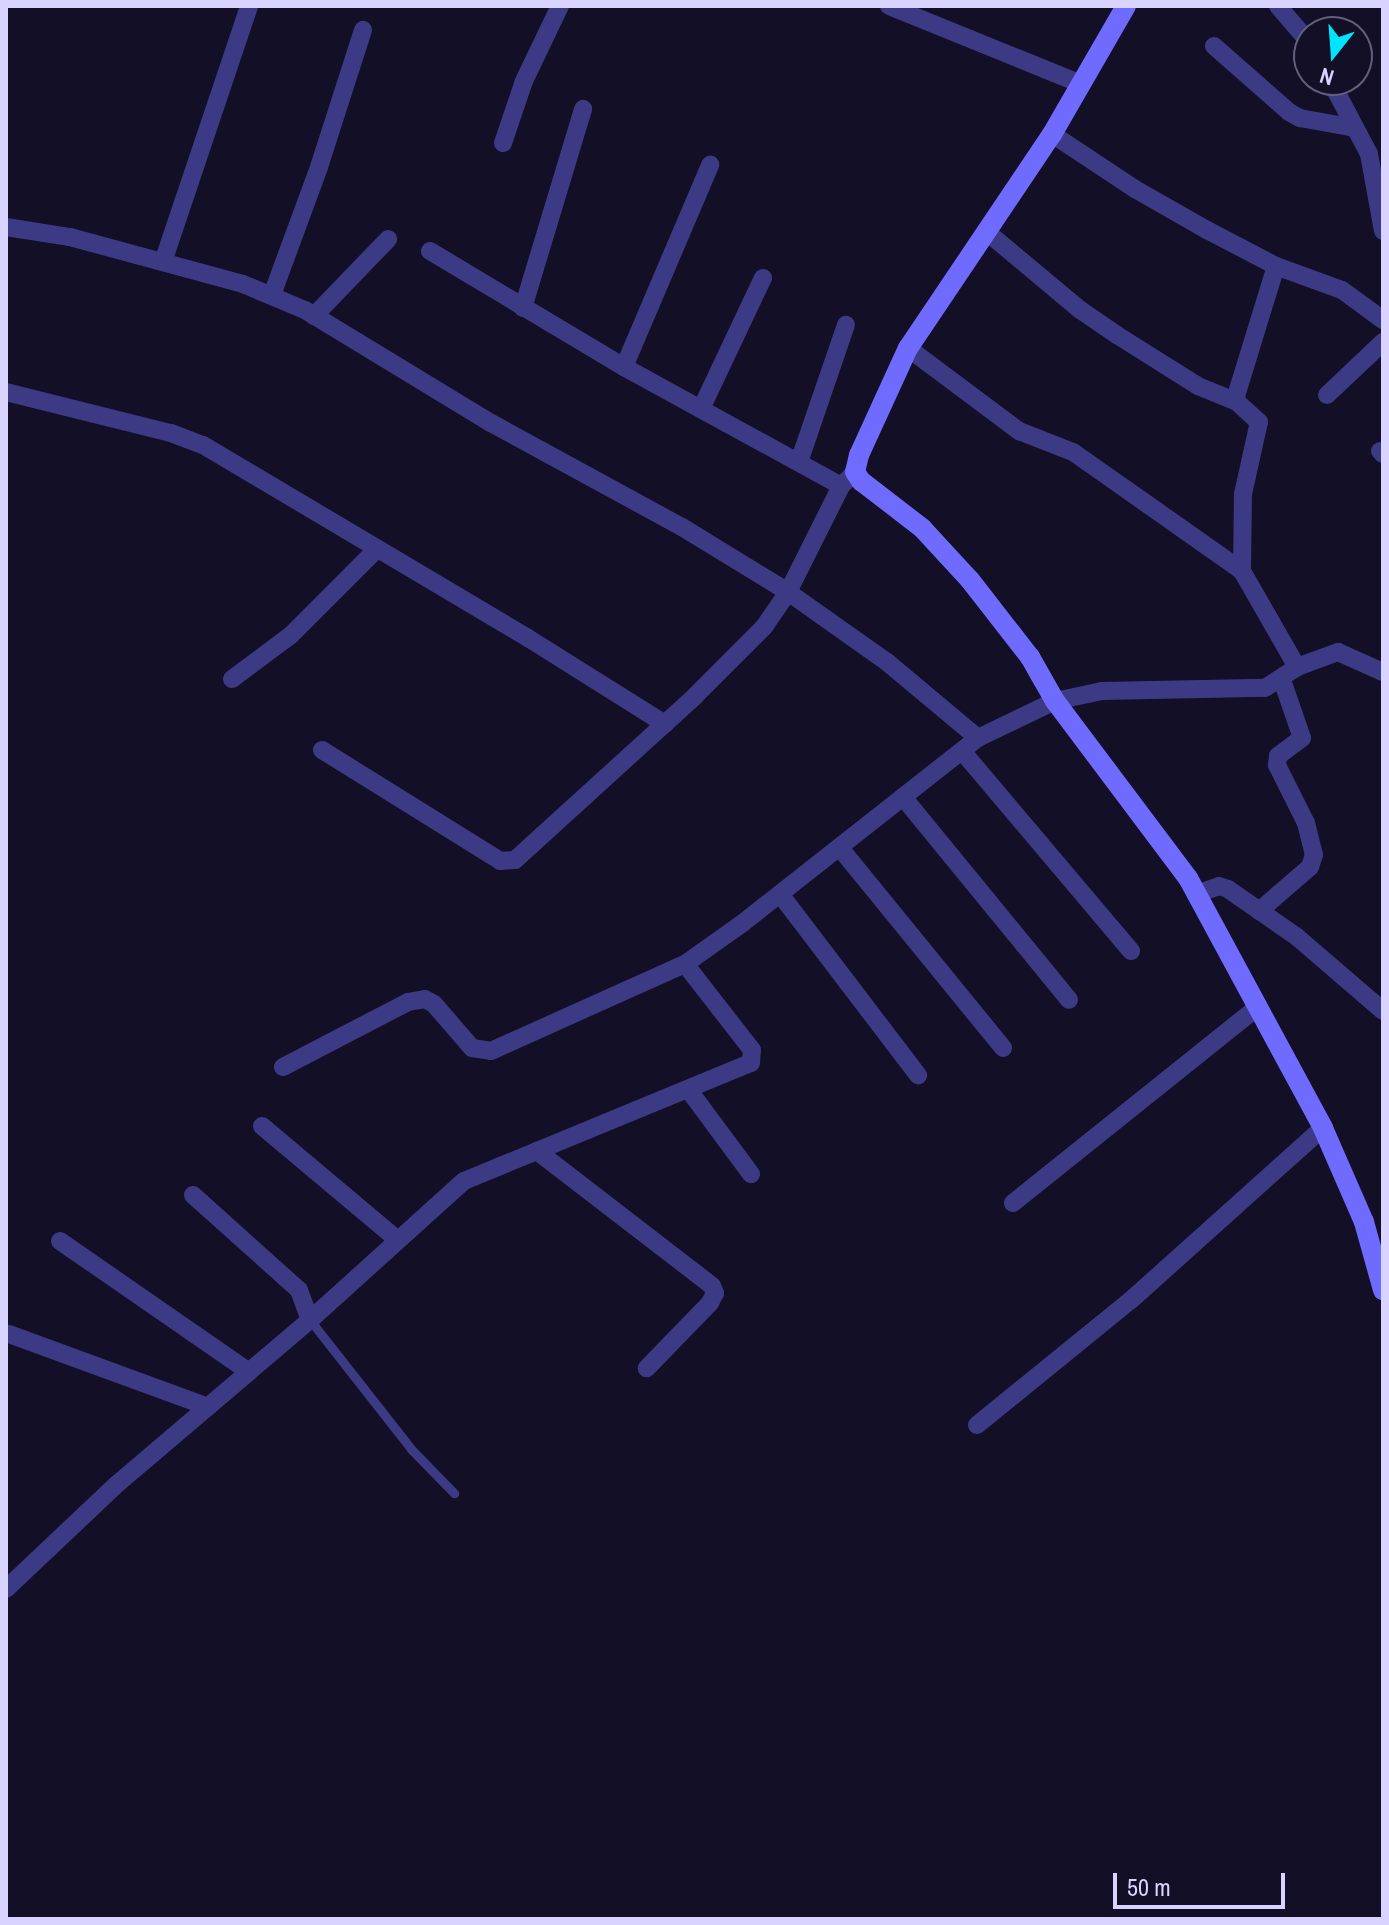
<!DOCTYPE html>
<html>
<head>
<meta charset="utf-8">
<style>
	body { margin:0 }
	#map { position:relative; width:1389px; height:1925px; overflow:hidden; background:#130f26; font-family:"Archivo Narrow",sans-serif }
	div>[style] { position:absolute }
	.lane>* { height:9px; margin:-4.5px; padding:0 4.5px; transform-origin:4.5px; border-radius:4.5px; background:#3d3a85 }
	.street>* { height:18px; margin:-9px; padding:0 9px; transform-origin:9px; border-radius:9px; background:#3d3a85 }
	.secondary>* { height:20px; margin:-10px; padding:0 10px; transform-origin:10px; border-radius:10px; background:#6f6bff }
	span { translate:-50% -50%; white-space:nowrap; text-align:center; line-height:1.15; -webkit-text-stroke:6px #130f26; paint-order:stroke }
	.frame { position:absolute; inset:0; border:8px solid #d9d4ff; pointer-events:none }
	.north { position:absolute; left:1293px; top:16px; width:80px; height:80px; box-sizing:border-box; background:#130f26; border:2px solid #625e7d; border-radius:50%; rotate:197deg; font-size:22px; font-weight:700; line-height:32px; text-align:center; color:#d9d4ff }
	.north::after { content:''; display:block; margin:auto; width:28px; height:36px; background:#00e5ff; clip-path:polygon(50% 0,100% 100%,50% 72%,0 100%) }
	.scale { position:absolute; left:1113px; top:1873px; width:172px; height:36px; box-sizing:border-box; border:4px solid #d9d4ff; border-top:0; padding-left:10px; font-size:24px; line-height:28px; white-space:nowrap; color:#d9d4ff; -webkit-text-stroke:6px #130f26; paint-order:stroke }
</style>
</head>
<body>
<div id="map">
	<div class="lane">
		<div style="left:310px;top:1320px;width:164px;rotate:51.9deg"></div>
		<div style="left:411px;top:1449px;width:62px;rotate:45.7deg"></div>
	</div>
	<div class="street">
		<div style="left:889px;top:6px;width:207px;rotate:22.1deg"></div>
		<div style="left:1278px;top:6px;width:48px;rotate:49.3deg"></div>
		<div style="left:1214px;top:46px;width:100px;rotate:41.3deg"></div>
		<div style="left:1289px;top:112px;width:13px;rotate:29deg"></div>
		<div style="left:1300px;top:118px;width:56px;rotate:10.3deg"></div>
		<div style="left:1330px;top:80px;width:84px;rotate:62.2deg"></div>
		<div style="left:1369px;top:154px;width:78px;rotate:79.7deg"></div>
		<div style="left:1052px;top:134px;width:100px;rotate:33.5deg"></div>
		<div style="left:1135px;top:189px;width:83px;rotate:29.7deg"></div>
		<div style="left:1207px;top:230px;width:78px;rotate:27.6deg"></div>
		<div style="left:1276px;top:266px;width:70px;rotate:20deg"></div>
		<div style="left:1342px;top:290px;width:51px;rotate:36.2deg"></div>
		<div style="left:503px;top:143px;width:65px;rotate:-71.3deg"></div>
		<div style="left:524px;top:81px;width:83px;rotate:-64.4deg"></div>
		<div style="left:6px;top:227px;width:65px;rotate:8.9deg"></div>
		<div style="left:70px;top:237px;width:179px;rotate:15.2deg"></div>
		<div style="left:243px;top:284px;width:67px;rotate:22.8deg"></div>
		<div style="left:305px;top:310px;width:218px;rotate:31.3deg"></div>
		<div style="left:491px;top:423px;width:217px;rotate:28.6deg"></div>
		<div style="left:682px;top:527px;width:124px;rotate:31.5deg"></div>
		<div style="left:788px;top:592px;width:121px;rotate:35.3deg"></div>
		<div style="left:887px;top:662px;width:119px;rotate:39.9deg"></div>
		<div style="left:987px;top:232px;width:120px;rotate:39.9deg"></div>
		<div style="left:1079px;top:309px;width:46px;rotate:34.4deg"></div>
		<div style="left:1117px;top:335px;width:96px;rotate:32.2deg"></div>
		<div style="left:1198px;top:386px;width:42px;rotate:22.3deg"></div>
		<div style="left:430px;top:251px;width:226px;rotate:30.9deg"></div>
		<div style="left:624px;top:367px;width:247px;rotate:28.7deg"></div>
		<div style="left:163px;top:262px;width:269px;rotate:-71.4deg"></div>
		<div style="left:272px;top:295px;width:136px;rotate:-69.8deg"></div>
		<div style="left:319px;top:167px;width:144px;rotate:-72.2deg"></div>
		<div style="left:523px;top:308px;width:208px;rotate:-73.2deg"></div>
		<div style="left:314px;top:316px;width:107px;rotate:-46.1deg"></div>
		<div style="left:908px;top:348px;width:139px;rotate:36.8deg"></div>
		<div style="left:1019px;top:431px;width:58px;rotate:21.3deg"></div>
		<div style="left:1073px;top:452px;width:197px;rotate:35.1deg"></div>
		<div style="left:1234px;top:565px;width:10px;rotate:37deg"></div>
		<div style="left:1242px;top:571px;width:111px;rotate:60.2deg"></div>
		<div style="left:624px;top:367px;width:220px;rotate:-66.9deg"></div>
		<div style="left:6px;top:392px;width:170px;rotate:14deg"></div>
		<div style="left:171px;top:433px;width:34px;rotate:21deg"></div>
		<div style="left:203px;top:445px;width:378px;rotate:30.7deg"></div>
		<div style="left:528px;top:638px;width:162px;rotate:32.1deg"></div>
		<div style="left:1327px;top:395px;width:77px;rotate:-43.4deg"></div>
		<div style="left:701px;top:409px;width:145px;rotate:-64.7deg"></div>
		<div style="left:1380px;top:451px;width:4px;rotate:45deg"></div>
		<div style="left:799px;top:462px;width:145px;rotate:-71.1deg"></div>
		<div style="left:1242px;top:571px;width:77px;rotate:-89.3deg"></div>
		<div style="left:1243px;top:494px;width:74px;rotate:-77.5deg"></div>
		<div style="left:1259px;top:422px;width:30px;rotate:-138deg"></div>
		<div style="left:1237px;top:402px;width:6px;rotate:-99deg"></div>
		<div style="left:1236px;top:396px;width:136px;rotate:-72.9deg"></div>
		<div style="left:232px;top:679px;width:74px;rotate:-36.7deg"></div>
		<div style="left:291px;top:635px;width:122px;rotate:-45deg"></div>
		<div style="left:322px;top:750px;width:210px;rotate:31.9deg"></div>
		<div style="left:500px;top:861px;width:15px;rotate:-4deg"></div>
		<div style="left:515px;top:860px;width:244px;rotate:-42.3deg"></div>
		<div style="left:695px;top:696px;width:98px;rotate:-45deg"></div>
		<div style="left:764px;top:627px;width:42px;rotate:-55.6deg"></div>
		<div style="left:788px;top:592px;width:119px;rotate:-63.4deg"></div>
		<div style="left:841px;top:486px;width:20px;rotate:-45deg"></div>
		<div style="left:962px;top:751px;width:262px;rotate:49.8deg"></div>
		<div style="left:903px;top:797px;width:262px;rotate:50.7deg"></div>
		<div style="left:840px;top:848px;width:258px;rotate:50.8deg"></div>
		<div style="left:780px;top:894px;width:228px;rotate:52.7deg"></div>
		<div style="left:1196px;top:894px;width:24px;rotate:-19deg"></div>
		<div style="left:1219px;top:886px;width:9px;rotate:18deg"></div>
		<div style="left:1228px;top:889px;width:84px;rotate:34.8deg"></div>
		<div style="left:1297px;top:937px;width:113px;rotate:40.7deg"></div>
		<div style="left:1259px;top:911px;width:67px;rotate:-40.8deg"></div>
		<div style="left:1310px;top:867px;width:13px;rotate:-72deg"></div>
		<div style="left:1314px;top:855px;width:33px;rotate:-104deg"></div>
		<div style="left:1306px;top:823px;width:65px;rotate:-116.6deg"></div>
		<div style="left:1277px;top:765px;width:9px;rotate:-84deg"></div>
		<div style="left:1278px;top:756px;width:30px;rotate:-37deg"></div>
		<div style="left:1302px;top:738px;width:61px;rotate:-109deg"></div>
		<div style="left:283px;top:1067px;width:141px;rotate:-27.5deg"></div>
		<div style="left:408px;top:1002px;width:17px;rotate:-10deg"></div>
		<div style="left:425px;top:999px;width:10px;rotate:29deg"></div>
		<div style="left:434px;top:1004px;width:58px;rotate:49.2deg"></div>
		<div style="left:472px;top:1048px;width:19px;rotate:9deg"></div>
		<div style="left:491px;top:1051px;width:213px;rotate:-24.2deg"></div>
		<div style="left:685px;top:964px;width:72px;rotate:-35.4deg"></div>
		<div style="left:744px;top:922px;width:298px;rotate:-38.2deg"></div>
		<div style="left:978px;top:738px;width:85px;rotate:-25.7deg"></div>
		<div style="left:1055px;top:701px;width:48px;rotate:-12deg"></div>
		<div style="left:1102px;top:691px;width:163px;rotate:-1.1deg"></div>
		<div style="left:1265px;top:688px;width:38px;rotate:-33deg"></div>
		<div style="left:1297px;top:667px;width:44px;rotate:-20.1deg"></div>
		<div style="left:1338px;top:652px;width:49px;rotate:24deg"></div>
		<div style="left:688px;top:1089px;width:106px;rotate:53.5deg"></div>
		<div style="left:262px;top:1126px;width:177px;rotate:40deg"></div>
		<div style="left:537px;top:1151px;width:221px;rotate:37.6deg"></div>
		<div style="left:712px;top:1286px;width:8px;rotate:67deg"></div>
		<div style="left:715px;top:1293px;width:11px;rotate:117deg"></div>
		<div style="left:710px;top:1303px;width:91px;rotate:134.1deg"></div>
		<div style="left:193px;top:1195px;width:142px;rotate:41.9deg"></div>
		<div style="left:299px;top:1290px;width:32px;rotate:70deg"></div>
		<div style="left:1013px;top:1203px;width:312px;rotate:-38.7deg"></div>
		<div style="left:60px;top:1241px;width:230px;rotate:34.7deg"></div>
		<div style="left:9px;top:1334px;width:212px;rotate:20.1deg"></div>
		<div style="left:977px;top:1425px;width:198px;rotate:-39.1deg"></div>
		<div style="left:1131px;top:1300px;width:258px;rotate:-41.9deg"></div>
		<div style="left:6px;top:1589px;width:151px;rotate:-43.4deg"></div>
		<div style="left:116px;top:1485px;width:255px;rotate:-40.4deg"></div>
		<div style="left:310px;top:1320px;width:207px;rotate:-42.1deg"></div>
		<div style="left:464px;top:1181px;width:310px;rotate:-22.4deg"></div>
		<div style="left:751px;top:1063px;width:13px;rotate:-86deg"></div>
		<div style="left:752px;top:1050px;width:109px;rotate:-127.9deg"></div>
	</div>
	<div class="secondary">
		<div style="left:1126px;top:6px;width:148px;rotate:120deg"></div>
		<div style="left:1052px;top:134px;width:258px;rotate:123.9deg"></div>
		<div style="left:908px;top:348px;width:118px;rotate:114.6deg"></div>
		<div style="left:859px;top:455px;width:17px;rotate:103deg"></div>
		<div style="left:855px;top:472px;width:11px;rotate:56deg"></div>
		<div style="left:861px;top:481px;width:77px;rotate:37.6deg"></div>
		<div style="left:922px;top:528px;width:71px;rotate:47.3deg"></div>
		<div style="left:970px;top:580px;width:98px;rotate:52.1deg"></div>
		<div style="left:1030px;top:657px;width:51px;rotate:60.4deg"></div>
		<div style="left:1055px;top:701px;width:221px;rotate:53.1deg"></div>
		<div style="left:1188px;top:878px;width:284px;rotate:61.6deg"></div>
		<div style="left:1323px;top:1128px;width:103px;rotate:66.4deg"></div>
		<div style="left:1364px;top:1222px;width:71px;rotate:74.4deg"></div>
	</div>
	<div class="frame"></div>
	<div class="north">N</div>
	<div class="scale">50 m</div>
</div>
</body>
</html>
